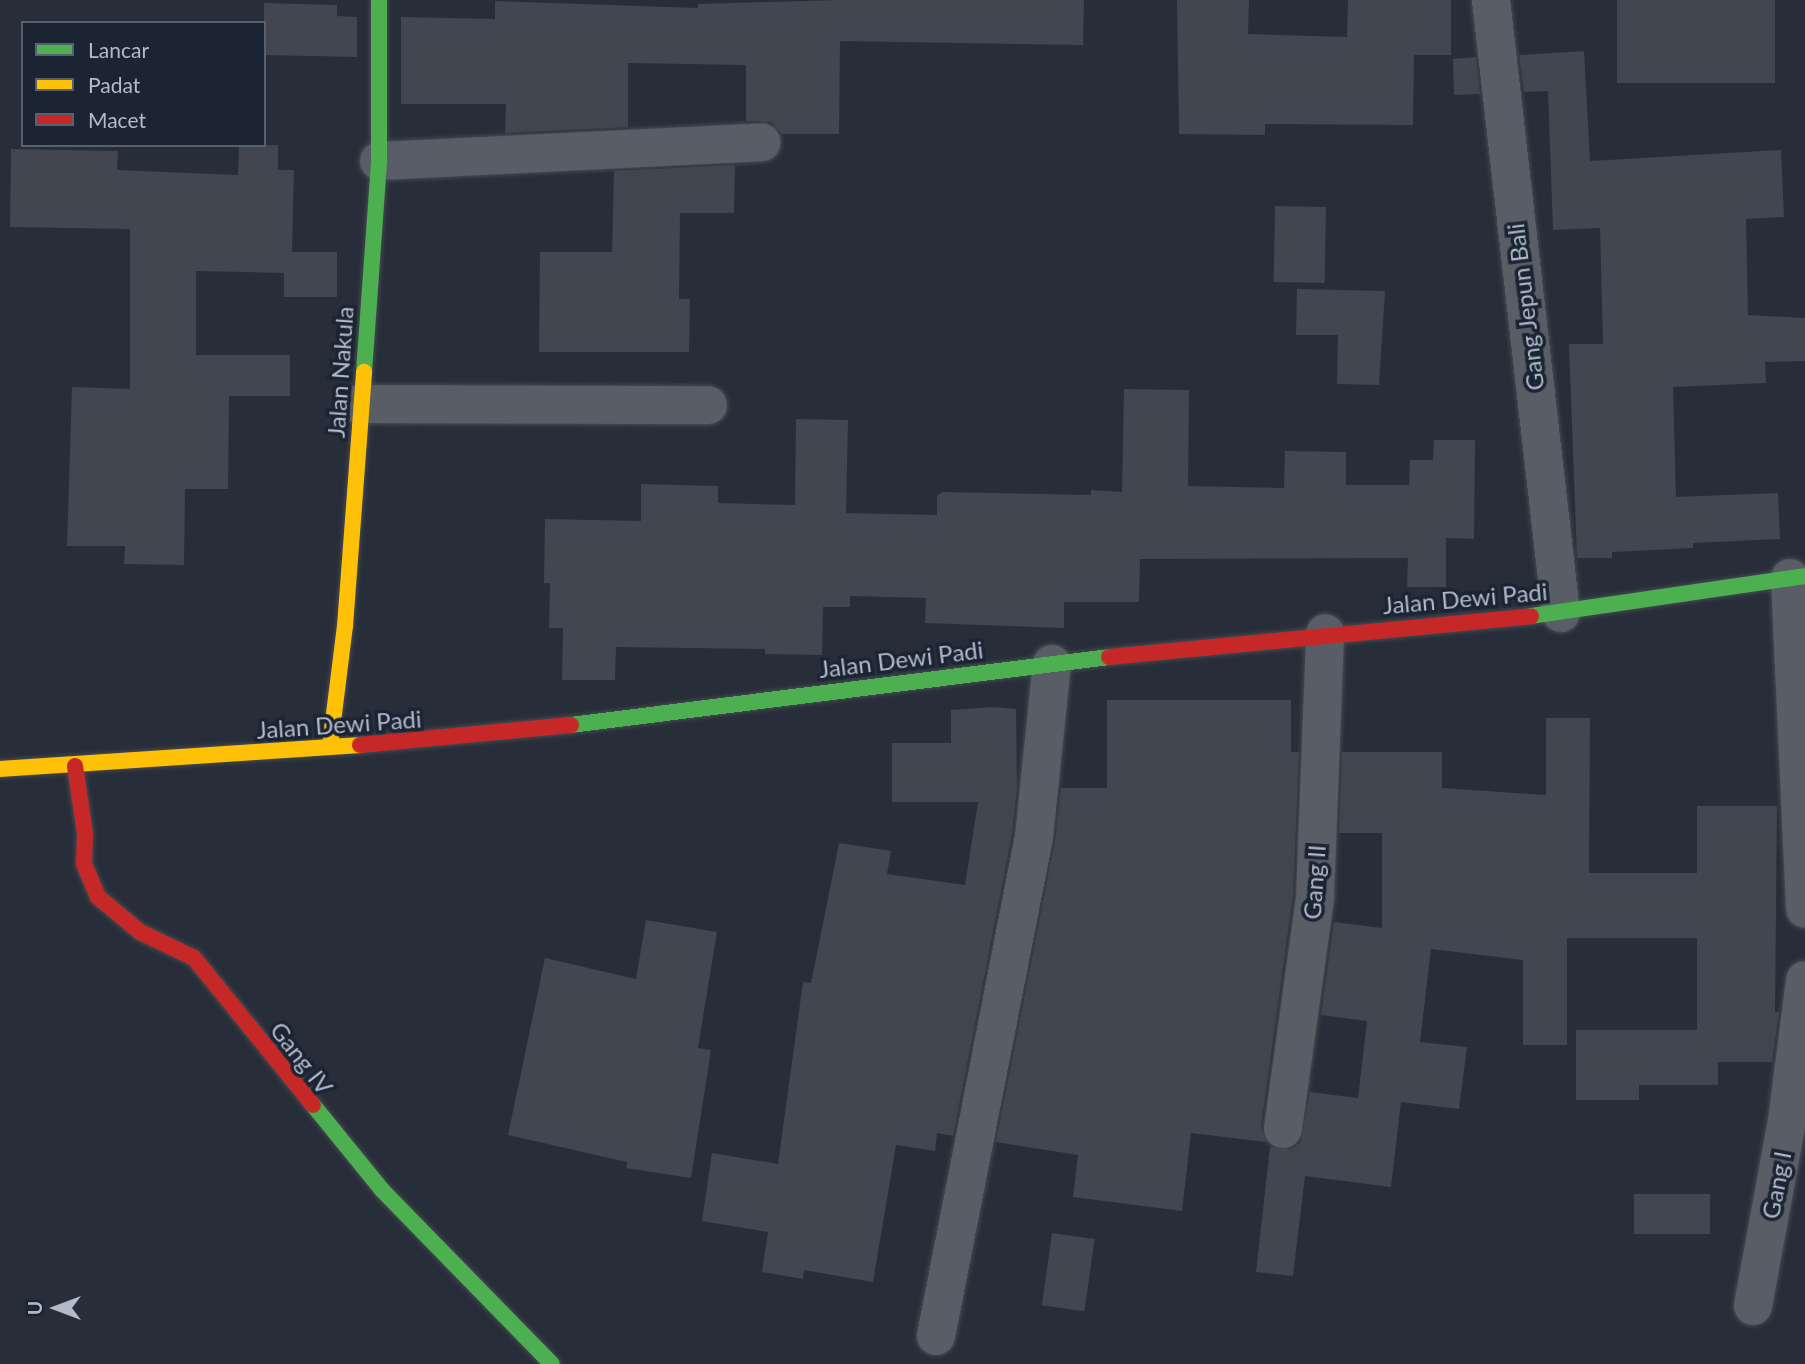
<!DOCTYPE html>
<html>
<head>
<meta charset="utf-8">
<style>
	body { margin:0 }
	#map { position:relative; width:1805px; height:1364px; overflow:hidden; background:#282e39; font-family:Lato,sans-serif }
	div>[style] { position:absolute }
	.building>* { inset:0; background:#414650; transform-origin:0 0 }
	.roads { filter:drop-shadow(0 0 2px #454951) drop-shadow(0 0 2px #454951) }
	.street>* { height:38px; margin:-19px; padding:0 19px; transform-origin:19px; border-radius:19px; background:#595d66 }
	.fast>* { height:16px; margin:-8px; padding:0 8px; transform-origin:8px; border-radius:8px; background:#4caf50 }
	.slow>* { height:16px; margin:-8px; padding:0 8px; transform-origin:8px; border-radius:8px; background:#ffc107 }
	.jam>* { height:16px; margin:-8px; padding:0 8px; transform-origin:8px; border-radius:8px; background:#c62828 }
	span { translate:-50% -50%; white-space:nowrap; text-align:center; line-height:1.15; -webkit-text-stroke:7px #1b2433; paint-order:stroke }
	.street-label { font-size:24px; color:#b2baca }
	.legend { position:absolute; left:21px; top:21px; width:245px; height:126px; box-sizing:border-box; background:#1b2433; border:2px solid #57606f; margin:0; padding:9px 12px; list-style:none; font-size:21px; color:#b2baca }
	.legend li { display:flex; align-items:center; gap:14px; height:35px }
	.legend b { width:35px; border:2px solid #57606f }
	.north { position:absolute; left:21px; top:1273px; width:70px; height:70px; -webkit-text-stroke:5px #1b2433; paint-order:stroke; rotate:270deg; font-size:19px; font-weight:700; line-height:28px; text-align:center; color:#b2baca }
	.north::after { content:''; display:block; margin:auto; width:24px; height:32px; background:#b2baca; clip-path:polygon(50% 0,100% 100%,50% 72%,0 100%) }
</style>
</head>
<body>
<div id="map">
	<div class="building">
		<div style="clip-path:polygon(838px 0,1084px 0,1083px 45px,840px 41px,839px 134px,782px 134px,771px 122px,746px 121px,746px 65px,628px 63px,628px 127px,505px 133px,506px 104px,401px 104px,401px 17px,495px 19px,495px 1px,698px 8px,698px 4px)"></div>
		<div style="clip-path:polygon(1177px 0,1249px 0,1248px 34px,1347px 37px,1348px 0,1451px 0,1451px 55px,1414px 55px,1413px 125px,1265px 124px,1265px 135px,1179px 134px)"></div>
		<div style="left:1617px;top:0;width:158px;height:83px"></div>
		<div style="clip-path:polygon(264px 3px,337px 5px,337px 16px,357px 17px,357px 57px,264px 55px)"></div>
		<div style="clip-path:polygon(1584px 51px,1590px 161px,1781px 150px,1784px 217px,1746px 219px,1748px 315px,1805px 318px,1805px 361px,1765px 362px,1766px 383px,1673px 387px,1676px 497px,1778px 493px,1780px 539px,1693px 543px,1693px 548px,1612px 552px,1612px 558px,1577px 558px,1569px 344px,1603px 344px,1600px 228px,1553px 230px,1548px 91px,1524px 92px,1519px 55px)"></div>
		<div style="clip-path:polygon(1476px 57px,1480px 94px,1454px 95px,1453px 59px)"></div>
		<div style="clip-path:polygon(239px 145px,278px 145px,278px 170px,294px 170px,292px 252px,337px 252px,337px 297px,284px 297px,284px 273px,196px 271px,196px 355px,290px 355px,290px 396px,229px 396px,228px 489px,185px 489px,184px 565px,124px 564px,125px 546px,67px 546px,72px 387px,130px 389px,130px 229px,10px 227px,11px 149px,118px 151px,117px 170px,238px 175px)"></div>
		<div style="clip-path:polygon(735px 165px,734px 213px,680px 213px,679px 299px,690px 299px,689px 352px,539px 352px,540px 252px,612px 252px,614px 171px)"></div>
		<div style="left:1275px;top:206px;width:51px;height:76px;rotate:1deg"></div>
		<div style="clip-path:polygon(1297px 289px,1385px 291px,1379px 385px,1337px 384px,1338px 335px,1296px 335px)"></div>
		<div style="clip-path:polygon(1124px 389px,1189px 390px,1188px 486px,1284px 488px,1285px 451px,1346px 452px,1346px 485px,1409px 485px,1410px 460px,1433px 460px,1434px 440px,1475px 440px,1474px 539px,1446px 538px,1446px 587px,1407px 587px,1408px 558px,1140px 559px,1139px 602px,1064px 602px,1064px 628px,925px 623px,926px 598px,850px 596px,850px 607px,823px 607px,822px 655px,765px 654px,765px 649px,616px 647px,615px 680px,562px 680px,563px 628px,549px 628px,550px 583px,544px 583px,545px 519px,641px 521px,641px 484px,718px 486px,718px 503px,795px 505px,796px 419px,848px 420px,846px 513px,937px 515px,937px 496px,942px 492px,1091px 495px,1091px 490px,1122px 492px)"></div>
		<div style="clip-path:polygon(1107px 700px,1291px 700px,1291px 752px,1299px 752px,1293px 895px,1261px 1126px,1266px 1142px,1191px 1133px,1182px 1211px,1073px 1197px,1078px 1155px,996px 1142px,1055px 841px,1061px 788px,1107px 788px)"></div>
		<div style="clip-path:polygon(994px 707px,1016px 709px,1017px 788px,1012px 834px,953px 1136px,937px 1133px,935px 1151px,896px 1145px,873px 1282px,804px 1270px,803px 1279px,762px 1272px,768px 1232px,702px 1221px,712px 1153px,778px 1164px,803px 982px,811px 983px,839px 843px,891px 851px,887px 874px,965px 885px,978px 802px,892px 802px,892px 743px,951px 743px,951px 710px)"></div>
		<div style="clip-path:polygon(1546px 718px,1590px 718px,1589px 873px,1697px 873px,1697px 806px,1777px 806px,1775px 1012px,1779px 1012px,1772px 1062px,1718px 1062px,1718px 1085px,1639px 1085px,1639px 1100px,1576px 1100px,1576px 1030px,1697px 1030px,1697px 938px,1567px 938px,1567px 1045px,1523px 1045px,1523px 960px,1431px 949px,1420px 1042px,1467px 1047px,1459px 1109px,1401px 1102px,1391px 1187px,1305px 1176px,1293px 1276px,1256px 1272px,1270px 1147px,1291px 1149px,1301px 1142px,1310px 1092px,1358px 1098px,1367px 1021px,1321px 1015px,1334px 922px,1382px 928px,1382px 833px,1339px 833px,1342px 752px,1442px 752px,1442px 788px,1546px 795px)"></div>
		<div style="clip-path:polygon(646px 920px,717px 932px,698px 1048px,711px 1050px,691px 1178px,626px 1168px,627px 1162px,508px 1135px,545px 958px,636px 979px)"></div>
		<div style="left:1634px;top:1194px;width:76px;height:40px"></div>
		<div style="left:1052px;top:1233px;width:43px;height:73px;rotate:8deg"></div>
	</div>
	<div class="roads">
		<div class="street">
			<div style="left:1491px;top:0;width:617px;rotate:83.49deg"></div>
			<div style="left:379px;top:161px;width:383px;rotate:-2.8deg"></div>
			<div style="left:358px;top:404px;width:350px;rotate:0.2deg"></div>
			<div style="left:1790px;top:578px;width:331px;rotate:87.4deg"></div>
			<div style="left:1283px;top:1129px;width:234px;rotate:-82.1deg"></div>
			<div style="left:1315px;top:897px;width:264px;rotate:-87.8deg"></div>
			<div style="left:1753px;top:1306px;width:188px;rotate:-79.6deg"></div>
			<div style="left:1787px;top:1121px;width:142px;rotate:-82.7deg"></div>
			<div style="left:936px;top:1336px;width:509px;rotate:-78.89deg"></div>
			<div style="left:1034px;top:837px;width:174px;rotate:-84.1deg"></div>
		</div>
		<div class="fast">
			<div style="left:364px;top:372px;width:212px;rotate:-85.9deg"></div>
			<div style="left:379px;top:161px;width:161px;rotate:-90deg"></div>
			<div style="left:1531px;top:616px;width:277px;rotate:-8.3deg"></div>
			<div style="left:571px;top:725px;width:542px;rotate:-7.2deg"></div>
			<div style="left:313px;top:1105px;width:109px;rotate:50.9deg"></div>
			<div style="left:382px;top:1190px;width:243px;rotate:45.7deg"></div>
		</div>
		<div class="slow">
			<div style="left:330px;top:746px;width:121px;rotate:-82.9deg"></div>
			<div style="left:345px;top:626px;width:255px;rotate:-85.7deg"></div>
			<div style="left:0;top:769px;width:361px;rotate:-3.8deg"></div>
		</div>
		<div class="jam">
			<div style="left:1109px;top:657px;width:424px;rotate:-5.5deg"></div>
			<div style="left:360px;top:745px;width:212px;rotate:-5.4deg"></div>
			<div style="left:75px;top:766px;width:69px;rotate:81.6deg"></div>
			<div style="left:85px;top:834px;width:30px;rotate:92deg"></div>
			<div style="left:84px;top:864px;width:36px;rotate:67deg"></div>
			<div style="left:98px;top:897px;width:55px;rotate:39.8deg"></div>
			<div style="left:140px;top:932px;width:60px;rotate:25.7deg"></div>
			<div style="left:194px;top:958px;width:189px;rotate:51deg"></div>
		</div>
	</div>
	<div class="street-label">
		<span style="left:1525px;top:307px;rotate:-97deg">Gang Jepun Bali</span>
		<span style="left:340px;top:372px;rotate:-86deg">Jalan Nakula</span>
		<span style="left:1465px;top:598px;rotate:-5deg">Jalan Dewi Padi</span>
		<span style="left:901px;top:659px;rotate:-7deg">Jalan Dewi Padi</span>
		<span style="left:339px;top:724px;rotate:-4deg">Jalan Dewi Padi</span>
		<span style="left:1314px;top:882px;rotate:-86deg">Gang II</span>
		<span style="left:302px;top:1058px;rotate:52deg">Gang IV</span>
		<span style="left:1776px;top:1185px;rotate:-79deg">Gang I</span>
	</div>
	<ul class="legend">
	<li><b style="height:9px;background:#4caf50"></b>Lancar</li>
	<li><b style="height:9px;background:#ffc107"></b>Padat</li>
	<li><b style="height:9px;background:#c62828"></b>Macet</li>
	</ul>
	<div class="north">U</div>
</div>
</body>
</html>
